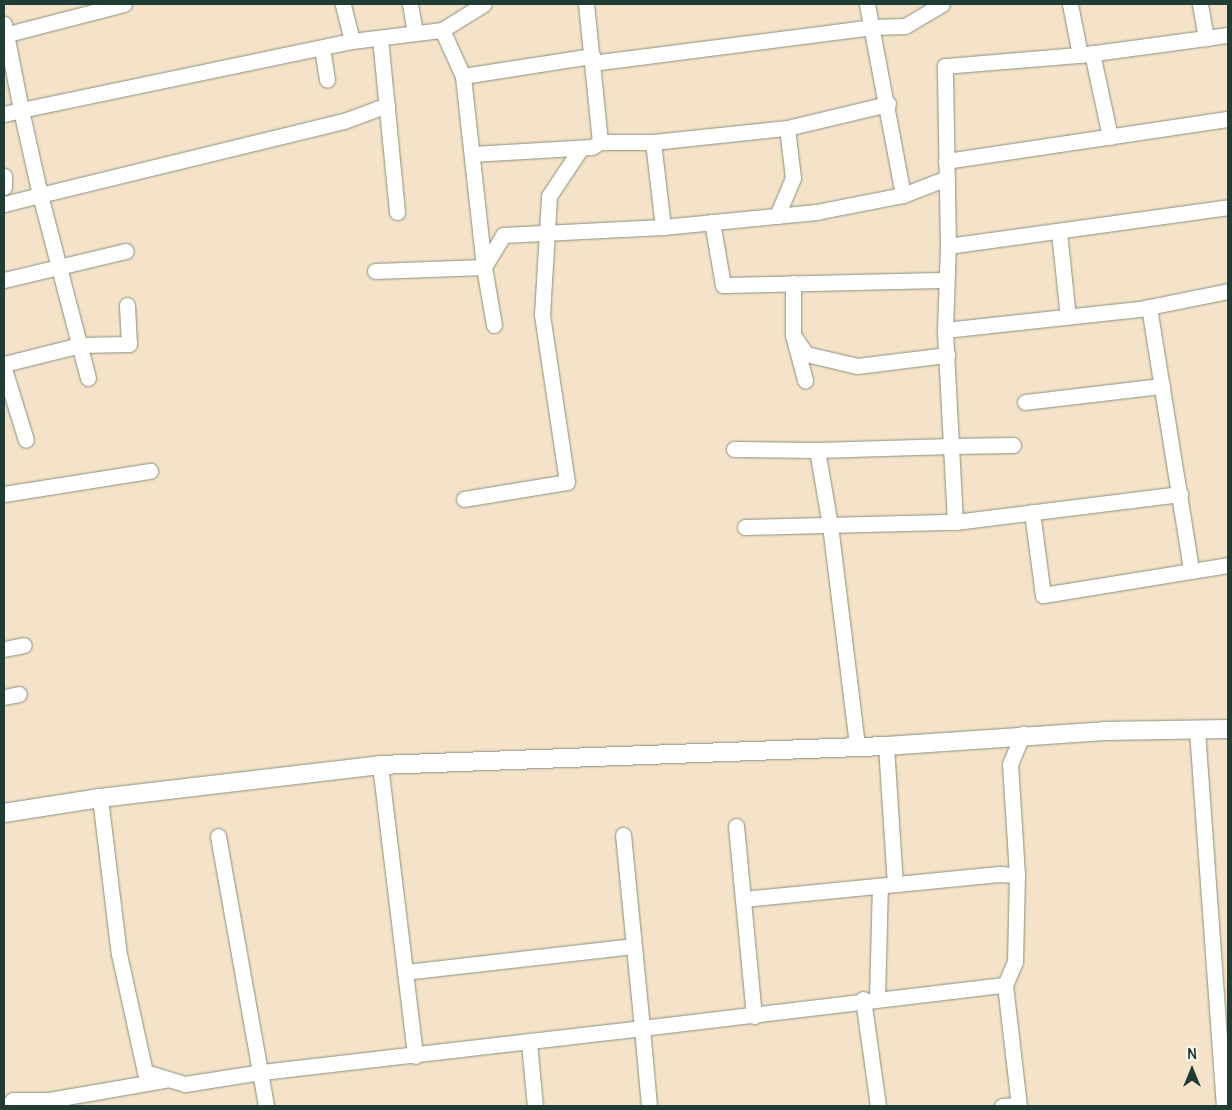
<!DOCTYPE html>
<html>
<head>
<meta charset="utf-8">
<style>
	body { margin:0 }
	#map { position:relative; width:1232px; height:1110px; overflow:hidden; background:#f4e3c9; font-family:Pangolin,sans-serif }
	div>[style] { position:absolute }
	.roads { filter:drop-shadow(0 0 1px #8a907e) drop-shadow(0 0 1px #8a907e) }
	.minor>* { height:15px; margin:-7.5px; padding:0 7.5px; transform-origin:7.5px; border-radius:7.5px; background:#fff }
	.tertiary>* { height:18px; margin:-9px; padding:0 9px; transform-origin:9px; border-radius:9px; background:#fff }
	span { translate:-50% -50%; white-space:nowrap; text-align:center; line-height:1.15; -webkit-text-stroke:4px #fbf7ec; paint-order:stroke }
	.frame { position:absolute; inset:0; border:5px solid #1f3d34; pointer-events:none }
	.north { position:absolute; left:1167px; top:1045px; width:50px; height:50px; -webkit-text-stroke:4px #fbf7ec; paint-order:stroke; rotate:0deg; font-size:14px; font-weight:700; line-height:20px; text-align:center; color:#1f3d34 }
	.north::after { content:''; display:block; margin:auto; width:18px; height:22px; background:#1f3d34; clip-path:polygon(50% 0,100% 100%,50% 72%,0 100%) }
</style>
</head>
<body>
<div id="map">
	<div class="roads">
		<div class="minor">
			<div style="left:410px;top:4px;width:29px;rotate:80deg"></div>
			<div style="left:586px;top:4px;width:139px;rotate:84.2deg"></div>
			<div style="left:1070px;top:4px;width:52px;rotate:78.9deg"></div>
			<div style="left:1080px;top:55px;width:127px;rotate:-7.7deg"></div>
			<div style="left:1200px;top:4px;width:35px;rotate:80deg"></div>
			<div style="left:1206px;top:38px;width:22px;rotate:-8deg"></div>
			<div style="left:4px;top:24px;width:88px;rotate:78.8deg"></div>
			<div style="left:21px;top:110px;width:338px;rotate:-11.8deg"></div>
			<div style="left:352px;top:41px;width:38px;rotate:-104deg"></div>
			<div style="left:442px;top:30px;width:49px;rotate:-31.8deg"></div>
			<div style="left:4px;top:35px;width:124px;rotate:-14.5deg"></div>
			<div style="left:380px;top:38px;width:175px;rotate:84.4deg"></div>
			<div style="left:352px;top:41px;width:91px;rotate:-7deg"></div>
			<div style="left:442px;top:30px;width:51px;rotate:65.5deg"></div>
			<div style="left:463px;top:76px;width:131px;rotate:-8.8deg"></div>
			<div style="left:322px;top:48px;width:32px;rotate:81deg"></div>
			<div style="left:1092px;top:53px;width:86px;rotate:77.9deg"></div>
			<div style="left:592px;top:63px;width:283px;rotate:-7.3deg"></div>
			<div style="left:873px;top:27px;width:32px;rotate:-2deg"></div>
			<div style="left:905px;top:26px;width:43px;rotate:-30.7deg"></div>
			<div style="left:4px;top:114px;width:17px;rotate:-13deg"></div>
			<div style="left:21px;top:110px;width:87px;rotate:77.4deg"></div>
			<div style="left:40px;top:195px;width:37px;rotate:166deg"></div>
			<div style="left:653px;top:142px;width:86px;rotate:83.3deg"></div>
			<div style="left:472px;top:154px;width:120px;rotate:-3.3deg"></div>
			<div style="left:592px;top:147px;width:9px;rotate:-32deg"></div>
			<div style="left:600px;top:142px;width:53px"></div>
			<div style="left:653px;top:142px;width:135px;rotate:-6deg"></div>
			<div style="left:787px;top:128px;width:104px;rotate:-13.4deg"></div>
			<div style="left:946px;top:161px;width:285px;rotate:-8.5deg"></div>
			<div style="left:4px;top:176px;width:11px;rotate:90deg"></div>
			<div style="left:903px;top:195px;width:47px;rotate:-21.1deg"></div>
			<div style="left:777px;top:216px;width:41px;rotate:-67.2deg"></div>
			<div style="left:793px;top:178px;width:50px;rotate:-96.8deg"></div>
			<div style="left:712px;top:222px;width:64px;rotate:80.1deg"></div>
			<div style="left:723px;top:285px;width:221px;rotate:-1.3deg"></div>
			<div style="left:1059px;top:232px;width:85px;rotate:84deg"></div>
			<div style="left:948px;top:246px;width:180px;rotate:-91deg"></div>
			<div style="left:945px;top:66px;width:135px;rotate:-4.7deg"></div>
			<div style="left:375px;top:271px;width:109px;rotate:-2.1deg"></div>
			<div style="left:484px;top:267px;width:192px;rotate:-96.3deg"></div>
			<div style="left:4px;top:280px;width:125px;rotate:-13.4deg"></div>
			<div style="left:793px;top:283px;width:52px;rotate:90deg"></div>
			<div style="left:793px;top:335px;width:47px;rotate:75.1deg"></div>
			<div style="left:1149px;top:307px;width:266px;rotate:80.9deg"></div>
			<div style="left:494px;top:325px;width:59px;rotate:-99.8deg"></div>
			<div style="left:484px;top:267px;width:37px;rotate:-59deg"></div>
			<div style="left:503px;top:235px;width:160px;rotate:-2.9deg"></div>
			<div style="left:663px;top:227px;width:154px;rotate:-5.6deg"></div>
			<div style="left:816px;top:212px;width:89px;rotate:-11.1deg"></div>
			<div style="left:903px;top:195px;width:194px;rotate:-100.7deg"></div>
			<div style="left:945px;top:330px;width:195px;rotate:-6.2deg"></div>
			<div style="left:1139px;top:309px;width:91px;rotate:-11.4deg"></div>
			<div style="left:793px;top:335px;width:23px;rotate:56deg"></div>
			<div style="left:806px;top:354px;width:52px;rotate:13.2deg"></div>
			<div style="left:857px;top:366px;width:91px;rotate:-7deg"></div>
			<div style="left:4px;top:364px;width:78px;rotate:-14deg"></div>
			<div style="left:80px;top:345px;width:49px;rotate:-1.2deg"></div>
			<div style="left:129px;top:344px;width:39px;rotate:-93deg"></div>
			<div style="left:4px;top:369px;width:74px;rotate:72.8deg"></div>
			<div style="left:88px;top:378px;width:189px;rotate:-104.7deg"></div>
			<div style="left:40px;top:195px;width:313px;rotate:-13.7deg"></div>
			<div style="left:344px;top:121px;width:46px;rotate:-20.4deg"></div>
			<div style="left:1025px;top:402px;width:138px;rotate:-6.7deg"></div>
			<div style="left:1013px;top:445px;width:62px;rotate:179.1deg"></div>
			<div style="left:951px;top:446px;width:116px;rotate:-93deg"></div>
			<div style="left:945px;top:330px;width:84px;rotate:-88deg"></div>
			<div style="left:948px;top:246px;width:283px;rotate:-7.9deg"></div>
			<div style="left:734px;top:449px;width:83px;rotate:0.7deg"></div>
			<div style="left:817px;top:450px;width:134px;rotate:-1.7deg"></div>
			<div style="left:951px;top:446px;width:76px;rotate:87deg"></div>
			<div style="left:817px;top:450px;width:76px;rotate:80.2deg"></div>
			<div style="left:830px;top:525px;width:222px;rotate:83deg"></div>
			<div style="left:4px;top:494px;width:148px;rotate:-9deg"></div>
			<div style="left:464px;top:499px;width:104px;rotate:-9.4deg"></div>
			<div style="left:567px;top:482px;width:169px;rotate:-98.5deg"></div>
			<div style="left:542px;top:315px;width:119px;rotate:-86.6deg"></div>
			<div style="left:549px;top:196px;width:58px;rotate:-56.3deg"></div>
			<div style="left:1032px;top:512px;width:84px;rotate:82.5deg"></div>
			<div style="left:1043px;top:595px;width:187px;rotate:-9.2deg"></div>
			<div style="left:745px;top:527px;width:210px;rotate:-1.4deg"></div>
			<div style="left:955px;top:522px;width:227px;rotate:-7.1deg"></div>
			<div style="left:4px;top:649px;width:20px;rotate:-11deg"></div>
			<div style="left:4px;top:697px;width:15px;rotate:-11deg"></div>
			<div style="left:1197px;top:730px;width:377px;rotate:85.9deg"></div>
			<div style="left:886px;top:746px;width:138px;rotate:86.3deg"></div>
			<div style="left:380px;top:765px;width:293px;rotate:83.1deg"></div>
			<div style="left:100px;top:798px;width:157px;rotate:83.1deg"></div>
			<div style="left:119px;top:954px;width:121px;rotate:77.6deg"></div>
			<div style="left:145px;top:1072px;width:42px;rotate:16.7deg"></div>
			<div style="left:185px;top:1084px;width:78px;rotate:-8.9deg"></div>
			<div style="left:262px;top:1072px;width:383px;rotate:-6.6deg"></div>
			<div style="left:642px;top:1028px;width:194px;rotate:-95.6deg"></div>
			<div style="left:736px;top:826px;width:191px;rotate:84.6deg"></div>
			<div style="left:218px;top:836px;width:274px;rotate:79.9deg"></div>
			<div style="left:1017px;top:875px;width:111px;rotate:-93.6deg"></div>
			<div style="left:1010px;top:764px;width:33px;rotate:-67deg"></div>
			<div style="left:405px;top:972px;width:229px;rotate:-6.5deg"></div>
			<div style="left:1005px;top:985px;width:122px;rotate:83.4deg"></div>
			<div style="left:877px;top:998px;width:112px;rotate:-88.5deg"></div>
			<div style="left:863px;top:999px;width:108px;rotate:82deg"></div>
			<div style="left:529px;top:1043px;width:63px;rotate:84.6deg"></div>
			<div style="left:7px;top:1106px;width:8px;rotate:-45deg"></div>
			<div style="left:13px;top:1100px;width:36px"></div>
			<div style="left:49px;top:1100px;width:118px;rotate:-9.8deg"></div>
			<div style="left:649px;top:1106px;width:78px;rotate:-95.1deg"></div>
			<div style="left:642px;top:1028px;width:366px;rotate:-6.8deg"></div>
			<div style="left:1005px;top:985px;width:25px;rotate:-67deg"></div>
			<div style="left:1015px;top:962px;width:87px;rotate:-88.7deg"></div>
			<div style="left:1017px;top:875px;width:18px;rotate:-177deg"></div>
			<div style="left:999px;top:874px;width:257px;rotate:174.4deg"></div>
			<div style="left:1002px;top:1106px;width:17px;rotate:-3deg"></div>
		</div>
		<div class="tertiary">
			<div style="left:4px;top:813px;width:97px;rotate:-8.9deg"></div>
			<div style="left:100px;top:798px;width:282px;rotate:-6.7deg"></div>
			<div style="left:380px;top:765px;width:506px;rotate:-2.15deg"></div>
			<div style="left:886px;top:746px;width:219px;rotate:-3.9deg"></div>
			<div style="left:1104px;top:731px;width:124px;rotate:-0.9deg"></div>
		</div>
	</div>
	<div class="frame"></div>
	<div class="north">N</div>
</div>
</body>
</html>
